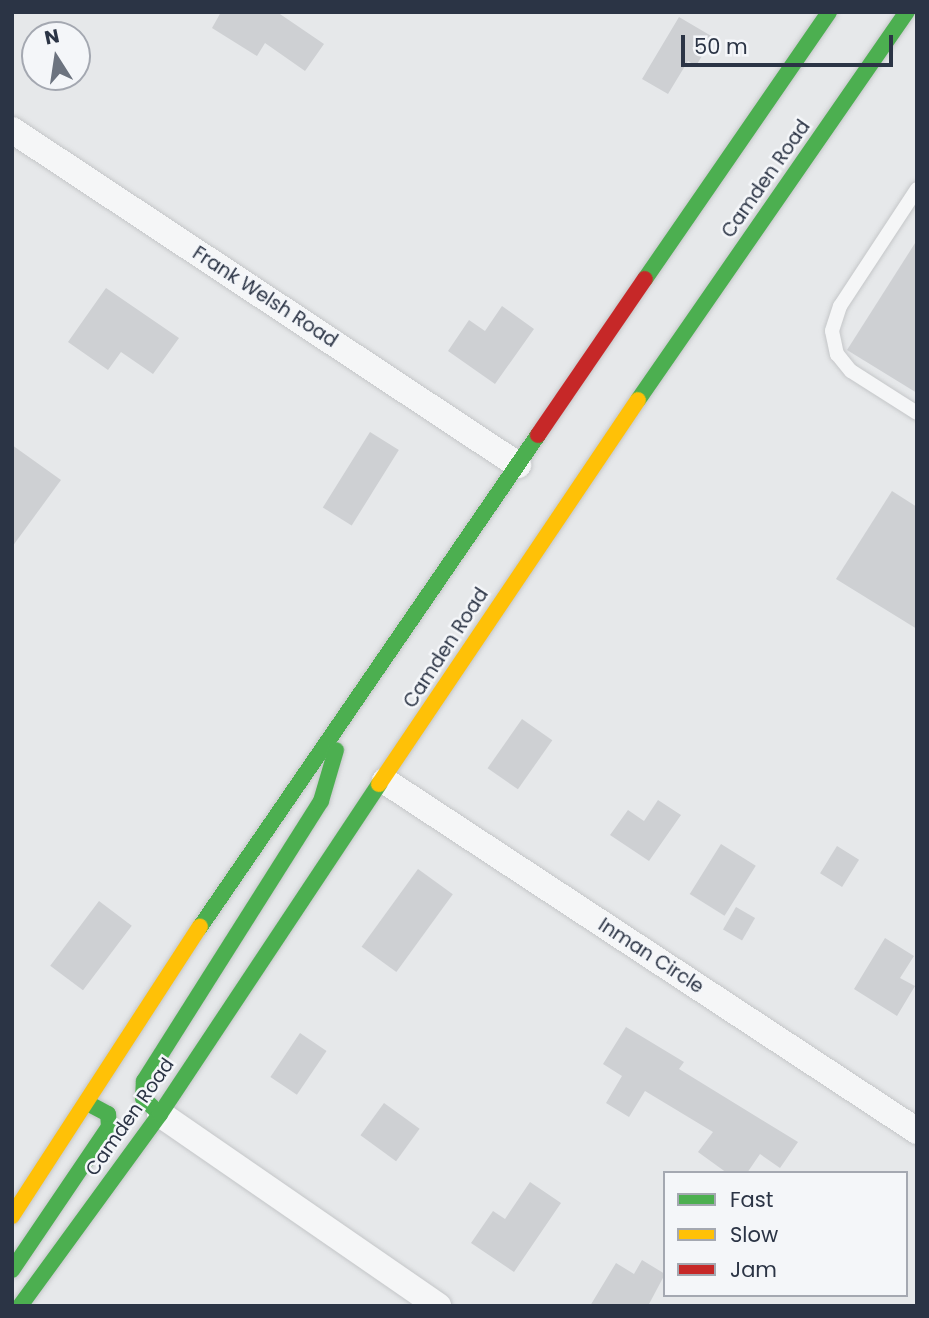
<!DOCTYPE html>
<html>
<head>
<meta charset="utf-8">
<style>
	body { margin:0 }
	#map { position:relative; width:929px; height:1318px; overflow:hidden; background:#e6e8ea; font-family:Poppins,sans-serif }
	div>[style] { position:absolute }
	.building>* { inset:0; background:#ced0d3; transform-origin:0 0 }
	.roads { filter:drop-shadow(0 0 2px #c4c6c8) drop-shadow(0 0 2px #c4c6c8) }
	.lane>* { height:14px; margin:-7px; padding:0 7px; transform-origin:7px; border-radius:7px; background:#f5f6f7 }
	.street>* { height:26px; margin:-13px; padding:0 13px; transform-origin:13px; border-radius:13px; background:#f5f6f7 }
	.fast>* { height:16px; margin:-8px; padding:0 8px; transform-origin:8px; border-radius:8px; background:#4caf50 }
	.slow>* { height:16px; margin:-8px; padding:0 8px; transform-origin:8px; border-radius:8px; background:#ffc107 }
	.jam>* { height:16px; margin:-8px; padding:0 8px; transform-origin:8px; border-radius:8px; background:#c62828 }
	span { translate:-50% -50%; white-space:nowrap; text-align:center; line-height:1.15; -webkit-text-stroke:5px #f4f6f9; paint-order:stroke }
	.street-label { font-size:19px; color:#2b3445 }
	.frame { position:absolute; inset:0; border:14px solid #2b3445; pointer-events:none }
	.legend { position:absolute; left:663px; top:1171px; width:245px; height:126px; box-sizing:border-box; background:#f4f6f9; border:2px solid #a4a8b1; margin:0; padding:9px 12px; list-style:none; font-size:21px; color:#2b3445 }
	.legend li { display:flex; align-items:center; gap:14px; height:35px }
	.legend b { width:35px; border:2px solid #a4a8b1 }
	.north { position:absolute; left:21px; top:21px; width:70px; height:70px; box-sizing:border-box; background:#f4f6f9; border:2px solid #a4a8b1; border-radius:50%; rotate:348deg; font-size:19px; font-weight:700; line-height:28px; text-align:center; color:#2b3445 }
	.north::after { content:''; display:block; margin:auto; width:24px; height:32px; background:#6c737f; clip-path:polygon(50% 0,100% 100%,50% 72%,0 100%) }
	.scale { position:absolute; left:681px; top:35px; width:212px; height:32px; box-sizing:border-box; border:4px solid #2b3445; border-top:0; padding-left:9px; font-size:21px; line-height:24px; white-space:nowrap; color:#2b3445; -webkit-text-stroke:5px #f4f6f9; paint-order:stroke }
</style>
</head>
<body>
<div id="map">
	<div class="building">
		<div style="clip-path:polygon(221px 12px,277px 12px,324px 44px,305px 71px,265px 43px,257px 56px,212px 28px)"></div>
		<div style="clip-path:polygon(679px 17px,713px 37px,696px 66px,688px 61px,668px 94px,642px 79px)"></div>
		<div style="clip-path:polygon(917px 240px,917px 393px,847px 350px)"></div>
		<div style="clip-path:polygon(106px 288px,179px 338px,153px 374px,121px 352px,108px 370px,68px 342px)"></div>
		<div style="clip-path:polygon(502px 306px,534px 329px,495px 384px,448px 351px,469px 320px,485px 331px)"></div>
		<div style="left:370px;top:432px;width:34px;height:89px;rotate:32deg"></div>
		<div style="clip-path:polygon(12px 445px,61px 480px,12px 547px)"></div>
		<div style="clip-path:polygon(892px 491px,917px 507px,917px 629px,836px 579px)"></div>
		<div style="left:522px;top:719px;width:37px;height:60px;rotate:35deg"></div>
		<div style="clip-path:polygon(658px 800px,681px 815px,649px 861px,610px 835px,628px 810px,644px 821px)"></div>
		<div style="left:721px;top:844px;width:41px;height:59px;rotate:32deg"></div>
		<div style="left:837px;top:846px;width:26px;height:32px;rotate:32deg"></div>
		<div style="left:418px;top:869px;width:43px;height:96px;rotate:36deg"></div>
		<div style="left:99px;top:901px;width:41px;height:81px;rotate:37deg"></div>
		<div style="left:736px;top:907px;width:22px;height:26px;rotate:30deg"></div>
		<div style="clip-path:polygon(885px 938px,914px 956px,900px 978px,915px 986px,897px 1016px,854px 989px)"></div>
		<div style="clip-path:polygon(626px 1027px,684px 1062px,679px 1069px,798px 1142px,780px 1168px,760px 1154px,747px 1173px,727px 1173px,698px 1152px,713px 1132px,645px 1091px,629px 1117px,606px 1103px,622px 1076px,603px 1064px)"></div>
		<div style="left:300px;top:1033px;width:32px;height:53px;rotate:34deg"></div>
		<div style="left:384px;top:1103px;width:44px;height:40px;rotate:36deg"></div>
		<div style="clip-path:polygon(530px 1182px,561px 1203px,514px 1272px,471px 1243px,493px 1211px,505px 1219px)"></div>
		<div style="clip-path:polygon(642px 1260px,665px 1274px,648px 1306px,590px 1306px,616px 1263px,634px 1274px)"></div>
	</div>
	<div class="roads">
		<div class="lane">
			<div style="left:917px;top:189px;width:140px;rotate:123.3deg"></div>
			<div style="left:840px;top:306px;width:26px;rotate:108deg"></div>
			<div style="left:832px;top:331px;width:24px;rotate:78deg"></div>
			<div style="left:837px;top:354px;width:22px;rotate:51deg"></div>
			<div style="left:851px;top:371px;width:78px;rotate:32.5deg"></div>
		</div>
		<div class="street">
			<div style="left:12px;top:130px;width:607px;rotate:33.51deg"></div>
			<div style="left:385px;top:781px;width:637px;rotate:33.34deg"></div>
			<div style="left:160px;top:1114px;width:338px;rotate:34.6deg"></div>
		</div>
		<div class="fast">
			<div style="left:645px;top:279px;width:324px;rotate:-55.4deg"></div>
			<div style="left:638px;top:400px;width:472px;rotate:-55.3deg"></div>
			<div style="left:200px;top:927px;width:597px;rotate:-55.51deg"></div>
			<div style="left:160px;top:1114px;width:23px;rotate:-137deg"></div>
			<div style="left:143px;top:1098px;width:17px;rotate:-87deg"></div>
			<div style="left:144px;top:1081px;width:331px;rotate:-57.7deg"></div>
			<div style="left:321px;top:801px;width:53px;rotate:-73.6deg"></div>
			<div style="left:12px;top:1270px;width:173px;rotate:-55.9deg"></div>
			<div style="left:109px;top:1127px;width:13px;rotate:-94deg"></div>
			<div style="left:108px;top:1114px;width:21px;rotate:-152deg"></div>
			<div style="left:20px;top:1306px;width:238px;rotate:-53.9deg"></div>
			<div style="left:160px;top:1114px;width:396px;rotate:-56.4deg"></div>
		</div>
		<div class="slow">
			<div style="left:379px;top:784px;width:463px;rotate:-56deg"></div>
			<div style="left:12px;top:1216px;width:345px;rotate:-57deg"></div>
		</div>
		<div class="jam">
			<div style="left:538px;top:435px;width:189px;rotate:-55.6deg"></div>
		</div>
	</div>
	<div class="street-label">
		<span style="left:766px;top:179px;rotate:-55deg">Camden Road</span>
		<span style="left:265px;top:297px;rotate:33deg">Frank Welsh Road</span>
		<span style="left:446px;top:648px;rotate:-57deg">Camden Road</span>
		<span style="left:651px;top:956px;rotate:33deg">Inman Circle</span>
		<span style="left:130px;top:1117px;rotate:-55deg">Camden Road</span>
	</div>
	<div class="frame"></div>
	<ul class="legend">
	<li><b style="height:9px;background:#4caf50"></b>Fast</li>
	<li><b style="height:9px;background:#ffc107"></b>Slow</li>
	<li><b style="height:9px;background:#c62828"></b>Jam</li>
	</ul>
	<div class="north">N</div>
	<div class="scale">50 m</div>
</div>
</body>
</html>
